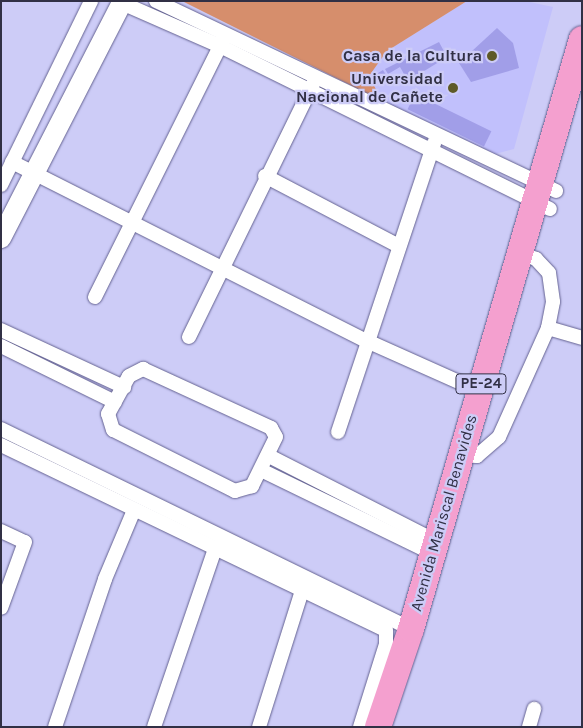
<!DOCTYPE html>
<html>
<head>
<meta charset="utf-8">
<style>
	body { margin:0 }
	#map { position:relative; width:583px; height:728px; overflow:hidden; background:#cdccf7; font-family:Karla,sans-serif }
	div>[style] { position:absolute }
	.built>* { inset:0; background:#c1c0fc }
	.green>* { inset:0; background:#d68e6c }
	.building>* { inset:0; background:#a19ee8; transform-origin:0 0 }
	.roads { filter:drop-shadow(0 0 1px #646291) drop-shadow(0 0 1px #646291) }
	.street>* { height:14px; margin:-7px; padding:0 7px; transform-origin:7px; border-radius:7px; background:#fff }
	.secondary>* { height:20px; margin:-10px; padding:0 10px; transform-origin:10px; border-radius:10px; background:#fff }
	.highway>* { height:26px; margin:-13px; padding:0 13px; transform-origin:13px; border-radius:13px; background:#f4a0cf }
	.dots>* { width:14px; height:14px; translate:-50% -50%; box-sizing:border-box; border:2px solid #cdccf7; border-radius:50% }
	span { translate:-50% -50%; white-space:nowrap; text-align:center; line-height:1.15; -webkit-text-stroke:4.5px #cdccf7; paint-order:stroke }
	.shield-label span { padding:1px 4px; background:#cdccf7; border:1px solid; border-radius:4px; -webkit-text-stroke-width:0 }
	.shield-label { font-size:15px; color:#313045; font-weight:700 }
	.poi-label { font-size:16px; color:#313045; font-weight:700 }
	.right { translate:-100% -50%; text-align:right }
	.street-label { font-size:16px; color:#313045 }
	.frame { position:absolute; inset:0; border:2px solid #313045; pointer-events:none }
</style>
</head>
<body>
<div id="map">
	<div class="built">
		<div style="clip-path:polygon(467px 1px,525px 1px,553px 7px,514px 149px,495px 154px,382px 101px,369px 76px,387px 51px)"></div>
	</div>
	<div class="green">
		<div style="clip-path:polygon(182px 1px,467px 1px,387px 51px,369px 76px,382px 101px)"></div>
	</div>
	<div class="building">
		<div style="clip-path:polygon(497px 28px,513px 43px,519px 68px,471px 82px,459px 63px)"></div>
		<div style="clip-path:polygon(439px 42px,447px 57px,408px 81px,400px 67px,388px 74px,385px 69px)"></div>
		<div style="left:383px;top:70px;width:6px;height:10px;rotate:59deg"></div>
		<div style="left:415px;top:94px;width:85px;height:17px;rotate:26deg"></div>
	</div>
	<div class="roads">
		<div class="street">
			<div style="left:156px;top:1px;width:443px;rotate:25.4deg"></div>
			<div style="left:122px;top:3px;width:107px;rotate:23.7deg"></div>
			<div style="left:220px;top:46px;width:368px;rotate:26.3deg"></div>
			<div style="left:12px;top:162px;width:398px;rotate:26.8deg"></div>
			<div style="left:367px;top:341px;width:123px;rotate:24.1deg"></div>
			<div style="left:265px;top:176px;width:151px;rotate:27.6deg"></div>
			<div style="left:1px;top:185px;width:205px;rotate:-63.9deg"></div>
			<div style="left:519px;top:253px;width:18px;rotate:19deg"></div>
			<div style="left:536px;top:259px;width:19px;rotate:47deg"></div>
			<div style="left:549px;top:273px;width:29px;rotate:82deg"></div>
			<div style="left:553px;top:302px;width:26px;rotate:101deg"></div>
			<div style="left:95px;top:297px;width:289px;rotate:-63.5deg"></div>
			<div style="left:1px;top:330px;width:136px;rotate:24.9deg"></div>
			<div style="left:189px;top:337px;width:282px;rotate:-63.9deg"></div>
			<div style="left:1px;top:346px;width:127px;rotate:26.2deg"></div>
			<div style="left:143px;top:369px;width:141px;rotate:24.7deg"></div>
			<div style="left:271px;top:428px;width:10px;rotate:61deg"></div>
			<div style="left:276px;top:437px;width:55px;rotate:116.1deg"></div>
			<div style="left:252px;top:486px;width:18px;rotate:164deg"></div>
			<div style="left:235px;top:491px;width:136px;rotate:-153.4deg"></div>
			<div style="left:113px;top:430px;width:17px;rotate:-107deg"></div>
			<div style="left:108px;top:414px;width:43px;rotate:-61.1deg"></div>
			<div style="left:129px;top:376px;width:16px;rotate:-27deg"></div>
			<div style="left:1px;top:429px;width:456px;rotate:26deg"></div>
			<div style="left:338px;top:432px;width:305px;rotate:-71.6deg"></div>
			<div style="left:1px;top:445px;width:427px;rotate:25.7deg"></div>
			<div style="left:386px;top:630px;width:14px;rotate:90deg"></div>
			<div style="left:386px;top:644px;width:87px;rotate:107.4deg"></div>
			<div style="left:461px;top:455px;width:16px;rotate:4deg"></div>
			<div style="left:477px;top:456px;width:29px;rotate:-41deg"></div>
			<div style="left:499px;top:437px;width:120px;rotate:-65.8deg"></div>
			<div style="left:548px;top:328px;width:35px;rotate:16deg"></div>
			<div style="left:269px;top:456px;width:187px;rotate:27deg"></div>
			<div style="left:263px;top:471px;width:188px;rotate:25.9deg"></div>
			<div style="left:1px;top:531px;width:26px;rotate:25deg"></div>
			<div style="left:25px;top:542px;width:70px;rotate:110deg"></div>
			<div style="left:55px;top:727px;width:156px;rotate:-71.3deg"></div>
			<div style="left:105px;top:579px;width:75px;rotate:-67.2deg"></div>
			<div style="left:154px;top:727px;width:188px;rotate:-71.1deg"></div>
			<div style="left:259px;top:727px;width:143px;rotate:-72.5deg"></div>
			<div style="left:529px;top:727px;width:19px;rotate:-74deg"></div>
		</div>
		<div class="secondary">
			<div style="left:1px;top:238px;width:267px;rotate:-62.8deg"></div>
		</div>
		<div class="highway">
			<div style="left:378px;top:727px;width:103px;rotate:-71.4deg"></div>
			<div style="left:411px;top:629px;width:614px;rotate:-73.84deg"></div>
		</div>
	</div>
	<div class="dots">
		<div style="left:492px;top:56px;background:#5e5a27"></div>
		<div style="left:453px;top:88px;background:#5e5a27"></div>
	</div>
	<div class="shield-label">
		<span style="left:481px;top:384px">PE-24</span>
	</div>
	<div class="poi-label">
		<span class="right" style="left:482px;top:56px">Casa de la Cultura</span>
		<span class="right" style="left:443px;top:88px">Universidad<br>Nacional de Cañete</span>
	</div>
	<div class="street-label">
		<span style="left:444px;top:513px;rotate:-74deg">Avenida Mariscal Benavides</span>
	</div>
	<div class="frame"></div>
</div>
</body>
</html>
